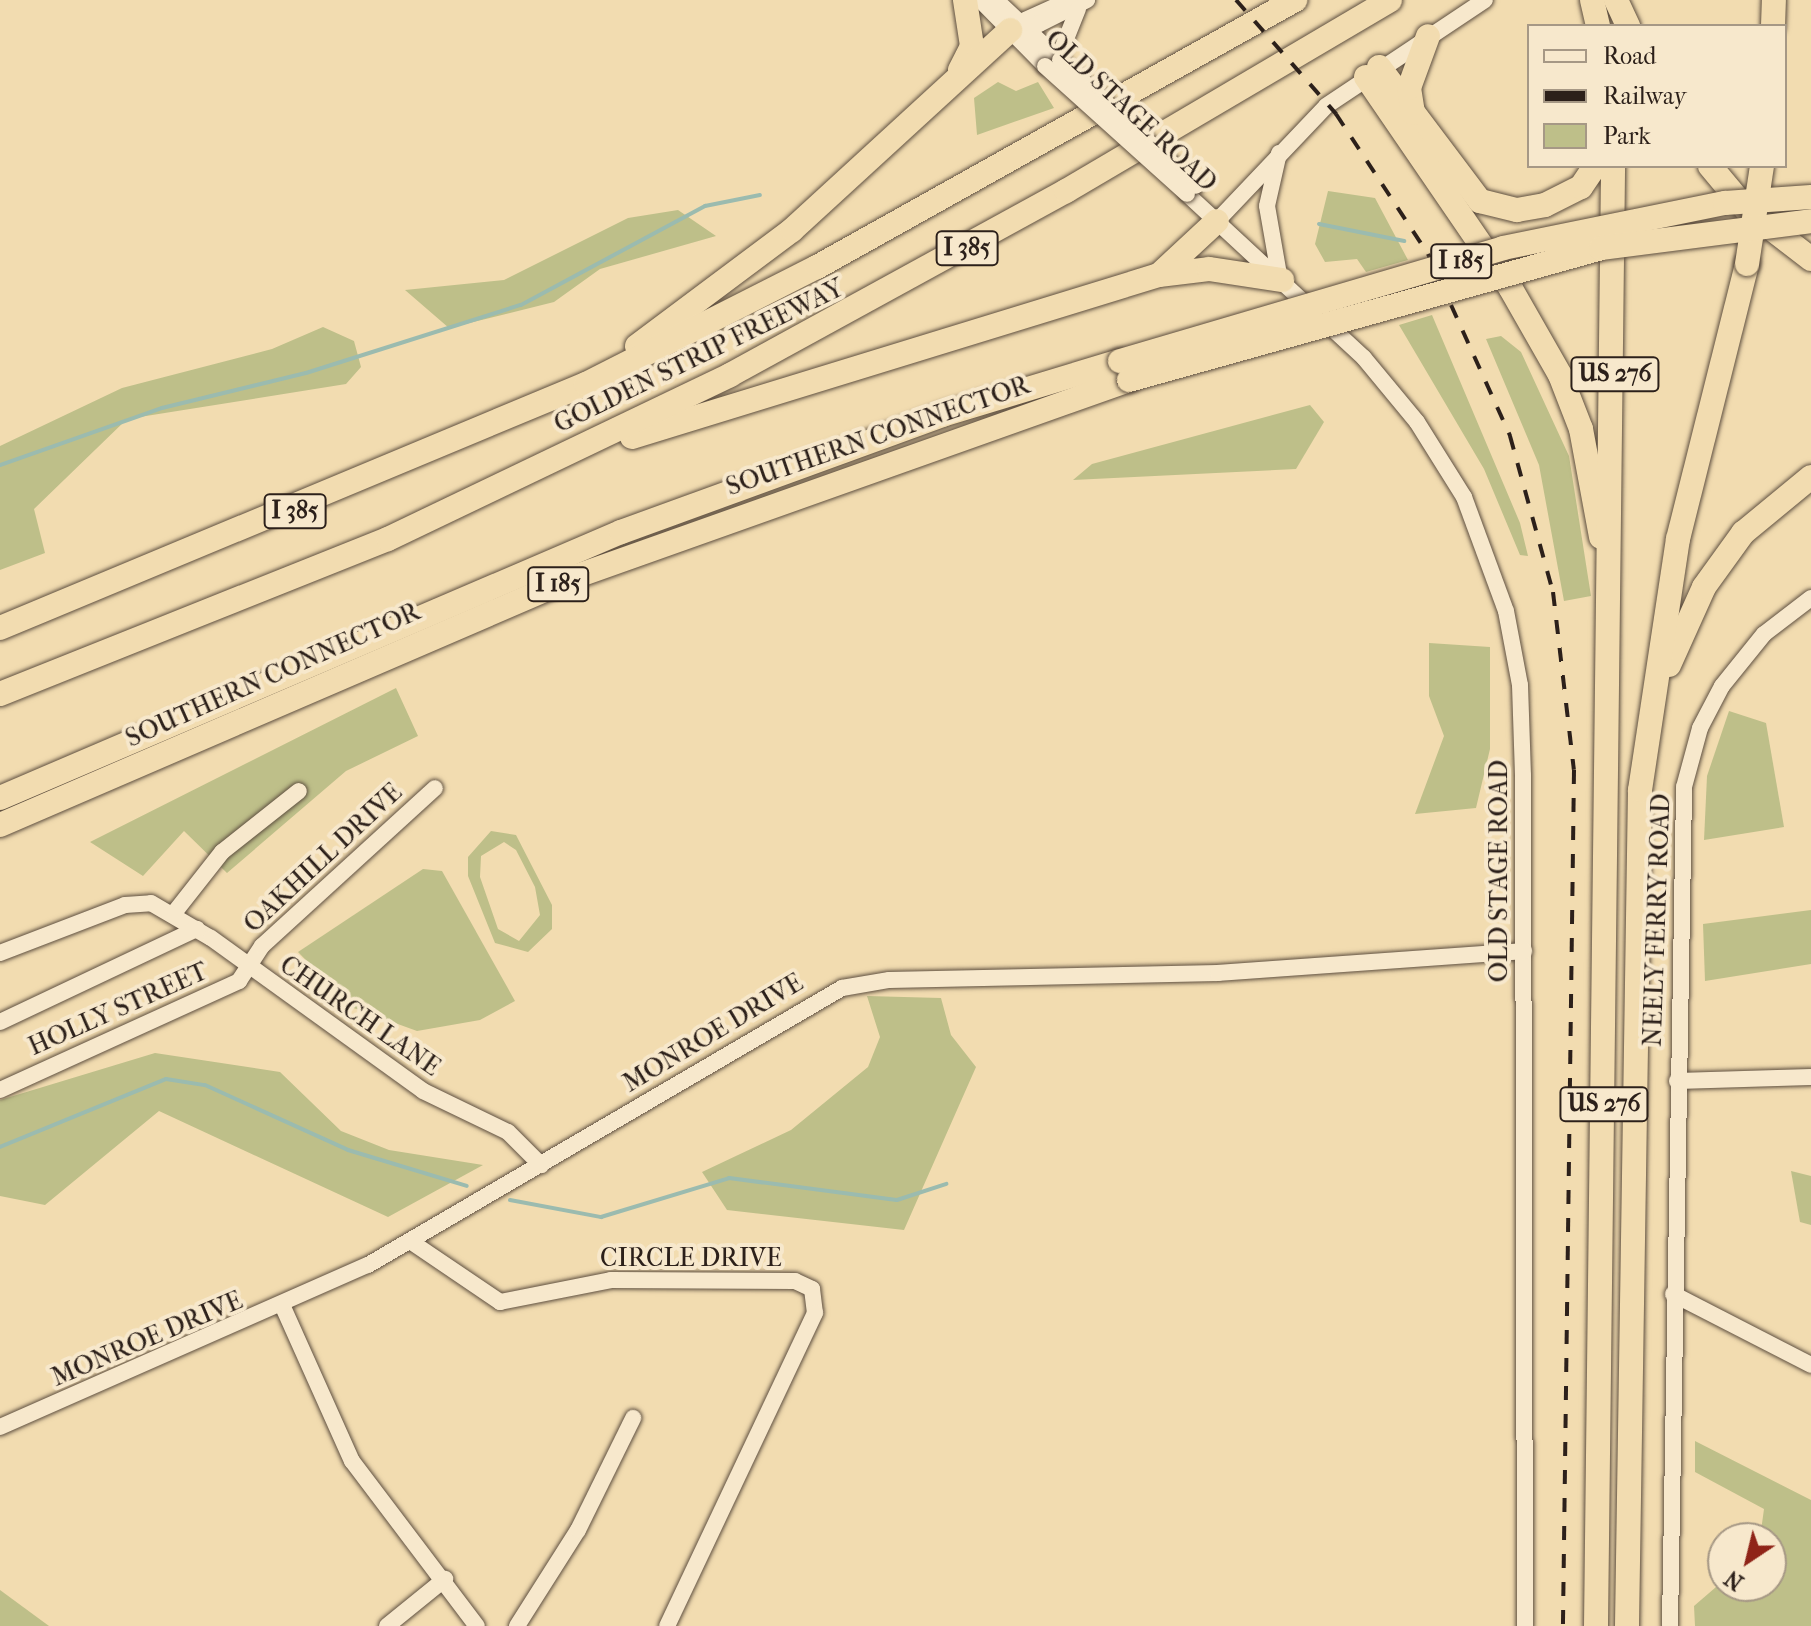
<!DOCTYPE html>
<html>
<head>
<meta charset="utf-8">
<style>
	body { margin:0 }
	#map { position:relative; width:1811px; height:1626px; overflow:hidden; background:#f2dcb0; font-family:"IM FELL French Canon",serif }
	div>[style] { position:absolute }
	.green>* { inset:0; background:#bebf89 }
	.stream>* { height:4px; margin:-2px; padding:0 2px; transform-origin:2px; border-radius:2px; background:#9bbbaf }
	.roads { filter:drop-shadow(0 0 2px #5e4f40) drop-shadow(0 0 2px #5e4f40) }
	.minor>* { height:16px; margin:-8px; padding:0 8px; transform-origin:8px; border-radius:8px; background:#f7e8cc }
	.highway>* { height:24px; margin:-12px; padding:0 12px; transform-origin:12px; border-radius:12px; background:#f2dcb0 }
	.rail>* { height:4px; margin-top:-2px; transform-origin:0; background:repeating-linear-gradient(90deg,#2c201a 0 14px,transparent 0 28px) }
	.bridges { filter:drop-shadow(0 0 2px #5e4f40) drop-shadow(0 0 2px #5e4f40) }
	.minor-bridge>* { height:16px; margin:-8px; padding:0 8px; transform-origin:8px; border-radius:8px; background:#f7e8cc }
	.highway-bridge>* { height:24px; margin:-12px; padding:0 12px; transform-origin:12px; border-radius:12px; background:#f2dcb0 }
	span { translate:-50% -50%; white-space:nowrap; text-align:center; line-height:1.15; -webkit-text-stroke:8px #f7e8cc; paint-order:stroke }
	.shield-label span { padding:2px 6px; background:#f7e8cc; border:2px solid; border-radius:6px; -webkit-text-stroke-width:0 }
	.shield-label { font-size:24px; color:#2c201a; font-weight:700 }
	.street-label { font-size:26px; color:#2c201a }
	.legend { position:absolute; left:1527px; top:24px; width:260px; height:144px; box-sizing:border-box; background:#f7e8cc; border:2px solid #a69885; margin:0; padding:10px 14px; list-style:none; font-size:24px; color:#2c201a }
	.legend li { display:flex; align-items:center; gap:16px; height:40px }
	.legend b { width:40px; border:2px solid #a69885 }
	.north { position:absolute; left:1707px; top:1522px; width:80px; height:80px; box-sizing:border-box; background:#f7e8cc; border:2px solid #a69885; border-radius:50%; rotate:215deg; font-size:22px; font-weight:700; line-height:32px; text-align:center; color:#2c201a }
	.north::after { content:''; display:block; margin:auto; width:28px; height:36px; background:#8f2418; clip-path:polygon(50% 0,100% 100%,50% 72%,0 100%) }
</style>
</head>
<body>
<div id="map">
	<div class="green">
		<div style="clip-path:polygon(998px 82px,1016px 91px,1038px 82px,1054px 108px,977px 135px,974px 98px)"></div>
		<div style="clip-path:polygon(1328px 191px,1375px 198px,1408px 260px,1366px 272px,1357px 259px,1325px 262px,1315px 244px)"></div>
		<div style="clip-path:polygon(678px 210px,716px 236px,600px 269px,554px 302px,449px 328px,405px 290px,504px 280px,628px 218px)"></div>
		<div style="clip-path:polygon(1432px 315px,1520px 523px,1528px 556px,1520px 555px,1484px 469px,1399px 325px)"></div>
		<div style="clip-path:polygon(323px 327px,354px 341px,361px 367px,346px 384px,127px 419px,34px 509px,45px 553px,0 570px,0 446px,122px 388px,272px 349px)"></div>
		<div style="clip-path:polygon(1501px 336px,1521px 352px,1569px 456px,1591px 596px,1564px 601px,1539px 465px,1486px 339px)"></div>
		<div style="clip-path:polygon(1310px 405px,1324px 422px,1296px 469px,1073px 480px,1092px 464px)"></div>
		<div style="clip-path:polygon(1429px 643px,1490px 647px,1490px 749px,1476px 808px,1415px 814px,1444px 736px,1429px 696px)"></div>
		<div style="clip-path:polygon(396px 688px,418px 736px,346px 771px,227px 873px,184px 831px,143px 876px,90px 842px)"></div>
		<div style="clip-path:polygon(1729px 711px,1766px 723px,1784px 827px,1704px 840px,1707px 776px)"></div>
		<div style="clip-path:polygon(evenodd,491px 831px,516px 835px,552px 905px,552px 929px,528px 952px,495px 943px,468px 876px,468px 857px,491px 831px,504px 842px,516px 850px,535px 887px,540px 915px,519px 941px,498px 929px,480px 877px,481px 856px,504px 842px)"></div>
		<div style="clip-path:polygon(423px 869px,442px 871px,515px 1001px,480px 1020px,417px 1031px,351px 1007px,298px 952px)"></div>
		<div style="clip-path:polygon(1811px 910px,1811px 964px,1705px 981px,1703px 924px)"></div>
		<div style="clip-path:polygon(867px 996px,941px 998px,951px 1035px,976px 1067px,904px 1230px,727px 1210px,702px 1172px,791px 1130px,868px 1067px,880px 1037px)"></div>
		<div style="clip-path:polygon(155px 1053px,280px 1072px,341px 1131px,389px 1150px,483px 1165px,388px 1217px,159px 1111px,45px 1205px,0 1196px,0 1100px)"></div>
		<div style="clip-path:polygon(1791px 1171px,1811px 1176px,1811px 1225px,1800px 1222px)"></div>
		<div style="clip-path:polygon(1695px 1441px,1811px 1500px,1811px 1626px,1695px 1626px,1694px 1606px,1723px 1581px,1771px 1586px,1771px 1538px,1760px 1538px,1764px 1509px,1695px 1472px)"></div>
		<div style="clip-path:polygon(0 1590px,49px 1626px,0 1626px)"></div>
	</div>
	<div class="stream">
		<div style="left:1319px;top:224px;width:87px;rotate:11.3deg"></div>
		<div style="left:0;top:465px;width:172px;rotate:-19.4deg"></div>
		<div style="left:162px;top:408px;width:148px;rotate:-13.7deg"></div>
		<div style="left:306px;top:373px;width:225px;rotate:-17.6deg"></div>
		<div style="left:521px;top:305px;width:209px;rotate:-28.3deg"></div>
		<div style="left:705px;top:206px;width:56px;rotate:-11.3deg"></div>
		<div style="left:0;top:1147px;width:179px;rotate:-22.3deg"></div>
		<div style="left:166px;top:1079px;width:39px;rotate:9deg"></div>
		<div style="left:205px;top:1085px;width:157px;rotate:24.4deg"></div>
		<div style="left:348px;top:1150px;width:124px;rotate:16.8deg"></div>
		<div style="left:510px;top:1200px;width:93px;rotate:10.6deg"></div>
		<div style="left:601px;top:1217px;width:134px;rotate:-16.9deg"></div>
		<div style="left:729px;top:1178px;width:169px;rotate:7.5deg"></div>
		<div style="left:897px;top:1200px;width:52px;rotate:-18.1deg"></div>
	</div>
	<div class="roads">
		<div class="minor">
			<div style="left:980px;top:0;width:93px;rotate:45.4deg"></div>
			<div style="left:996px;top:0;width:88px;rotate:43.2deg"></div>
			<div style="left:1025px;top:20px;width:48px;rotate:-24.4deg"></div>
			<div style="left:1020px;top:22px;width:19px;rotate:6deg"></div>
			<div style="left:1039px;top:24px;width:54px;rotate:-26.6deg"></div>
			<div style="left:1058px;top:59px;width:54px;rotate:-68.2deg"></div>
			<div style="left:1279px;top:153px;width:54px;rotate:102.8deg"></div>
			<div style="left:1267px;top:206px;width:70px;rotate:80.1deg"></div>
			<div style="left:1187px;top:194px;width:241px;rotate:42.8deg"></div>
			<div style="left:1364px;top:358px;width:83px;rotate:50.4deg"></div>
			<div style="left:1417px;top:422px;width:89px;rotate:57.9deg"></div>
			<div style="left:1464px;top:497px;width:121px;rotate:69.8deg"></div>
			<div style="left:1506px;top:611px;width:75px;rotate:79.3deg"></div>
			<div style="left:1520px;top:685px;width:91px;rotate:88.1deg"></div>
			<div style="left:1523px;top:776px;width:850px;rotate:89.87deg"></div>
			<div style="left:1217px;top:221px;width:158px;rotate:-46.5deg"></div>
			<div style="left:1326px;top:106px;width:191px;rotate:-33.7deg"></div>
			<div style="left:174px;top:913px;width:78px;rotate:-51.8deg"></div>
			<div style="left:222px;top:852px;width:98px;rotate:-38.4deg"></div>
			<div style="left:0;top:953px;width:134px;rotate:-21deg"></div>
			<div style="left:125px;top:905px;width:26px;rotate:-4deg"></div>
			<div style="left:151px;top:903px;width:69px;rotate:30.3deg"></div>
			<div style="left:211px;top:938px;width:261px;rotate:35.8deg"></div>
			<div style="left:423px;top:1091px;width:94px;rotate:25.8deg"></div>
			<div style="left:508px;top:1132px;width:47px;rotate:45deg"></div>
			<div style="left:0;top:1022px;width:218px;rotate:-25.3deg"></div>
			<div style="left:1677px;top:1081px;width:134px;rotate:-1.7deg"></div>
			<div style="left:0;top:1090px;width:263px;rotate:-24.5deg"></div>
			<div style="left:239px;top:981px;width:42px;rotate:-56.7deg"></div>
			<div style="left:262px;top:946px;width:234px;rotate:-42.4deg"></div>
			<div style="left:410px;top:1241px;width:109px;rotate:34.1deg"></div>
			<div style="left:500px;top:1302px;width:113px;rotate:-11.2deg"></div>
			<div style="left:611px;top:1280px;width:184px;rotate:0.3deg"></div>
			<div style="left:795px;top:1281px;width:19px;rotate:25deg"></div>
			<div style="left:812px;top:1289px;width:24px;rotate:83deg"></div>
			<div style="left:815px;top:1313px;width:346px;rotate:115.3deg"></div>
			<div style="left:1673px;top:1294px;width:155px;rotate:27.2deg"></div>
			<div style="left:283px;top:1307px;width:169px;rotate:65.9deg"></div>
			<div style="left:352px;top:1461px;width:207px;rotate:52.9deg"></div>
			<div style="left:0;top:1427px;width:402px;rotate:-23.8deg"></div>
			<div style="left:368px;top:1265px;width:549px;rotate:-30.3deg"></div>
			<div style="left:842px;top:988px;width:48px;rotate:-9.7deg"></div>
			<div style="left:889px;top:980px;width:329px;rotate:-1.2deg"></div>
			<div style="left:1218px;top:973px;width:307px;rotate:-4.1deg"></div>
			<div style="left:387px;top:1626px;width:75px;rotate:-39deg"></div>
			<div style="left:517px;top:1626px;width:114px;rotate:-57.6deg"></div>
			<div style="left:578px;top:1530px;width:125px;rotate:-63.8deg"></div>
			<div style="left:1670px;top:1626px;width:839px;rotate:-89.04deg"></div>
			<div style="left:1684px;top:787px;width:61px;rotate:-74.8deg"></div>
			<div style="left:1700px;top:728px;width:47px;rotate:-62.4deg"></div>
			<div style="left:1722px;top:686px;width:67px;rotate:-51.1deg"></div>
			<div style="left:1764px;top:634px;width:59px;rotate:-37.5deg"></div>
		</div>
		<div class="highway">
			<div style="left:1592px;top:0;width:27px;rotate:77deg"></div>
			<div style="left:1616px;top:0;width:29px;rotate:65deg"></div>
			<div style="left:1773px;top:26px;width:26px;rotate:-88deg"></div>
			<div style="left:1379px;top:67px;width:168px;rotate:53deg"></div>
			<div style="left:1480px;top:201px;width:38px;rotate:14deg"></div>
			<div style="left:1517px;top:210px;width:28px;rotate:-10deg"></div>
			<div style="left:1545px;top:205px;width:40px;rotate:-26.6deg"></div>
			<div style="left:1581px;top:187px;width:25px;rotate:-56deg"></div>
			<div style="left:960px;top:70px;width:27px;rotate:-63deg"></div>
			<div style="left:972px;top:46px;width:47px;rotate:-98.7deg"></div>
			<div style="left:1366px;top:77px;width:257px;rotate:55.6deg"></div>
			<div style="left:1511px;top:289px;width:99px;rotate:60.3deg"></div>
			<div style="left:1560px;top:375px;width:58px;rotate:68.7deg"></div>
			<div style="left:1581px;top:429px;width:110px;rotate:79.5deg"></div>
			<div style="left:1413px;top:113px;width:25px;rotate:-99deg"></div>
			<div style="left:1409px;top:88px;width:55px;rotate:-69.9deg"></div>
			<div style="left:1710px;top:166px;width:56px;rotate:50.1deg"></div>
			<div style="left:1746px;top:209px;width:82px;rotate:37.6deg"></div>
			<div style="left:1161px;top:273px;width:76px;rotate:-42.9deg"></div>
			<div style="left:637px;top:346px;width:194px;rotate:-36.8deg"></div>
			<div style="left:792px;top:230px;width:296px;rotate:-42.5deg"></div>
			<div style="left:632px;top:437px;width:551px;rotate:-17.09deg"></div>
			<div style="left:1159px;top:275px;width:50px;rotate:-6.8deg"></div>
			<div style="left:1209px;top:269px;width:74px;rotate:8.6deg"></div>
			<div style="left:0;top:628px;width:635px;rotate:-22.61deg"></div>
			<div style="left:586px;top:384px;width:259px;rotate:-26.9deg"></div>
			<div style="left:817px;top:267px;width:548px;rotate:-29.19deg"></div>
			<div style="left:1669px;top:665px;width:85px;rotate:-65.8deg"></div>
			<div style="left:1704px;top:587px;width:67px;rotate:-54.2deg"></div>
			<div style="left:1743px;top:533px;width:88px;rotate:-39.5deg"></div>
			<div style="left:0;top:694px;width:418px;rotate:-21.8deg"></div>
			<div style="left:388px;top:539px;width:379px;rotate:-25.6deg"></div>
			<div style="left:730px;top:375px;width:383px;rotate:-28.7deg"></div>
			<div style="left:1066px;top:191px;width:376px;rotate:-30.5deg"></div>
			<div style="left:0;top:798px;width:676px;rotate:-23.19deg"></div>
			<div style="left:621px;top:532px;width:342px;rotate:-20deg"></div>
			<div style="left:942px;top:415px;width:186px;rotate:-16.9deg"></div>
			<div style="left:0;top:825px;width:628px;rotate:-23.34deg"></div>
			<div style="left:577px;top:576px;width:586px;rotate:-19.55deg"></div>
			<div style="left:1596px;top:1626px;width:1460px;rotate:-89.33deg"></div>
			<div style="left:1627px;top:1626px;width:836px;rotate:-89.11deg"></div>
			<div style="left:1640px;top:790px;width:254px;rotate:-81.4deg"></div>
			<div style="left:1678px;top:539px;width:284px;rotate:-75.9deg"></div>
		</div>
	</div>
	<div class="rail">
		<div style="left:1236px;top:0;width:152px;rotate:48.7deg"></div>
		<div style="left:1336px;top:114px;width:168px;rotate:56.7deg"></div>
		<div style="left:1428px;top:254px;width:200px;rotate:65.7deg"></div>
		<div style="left:1510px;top:436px;width:162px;rotate:74.6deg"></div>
		<div style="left:1553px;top:592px;width:179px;rotate:83.3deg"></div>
		<div style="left:1574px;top:770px;width:856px;rotate:90.74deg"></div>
	</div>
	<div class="bridges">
		<div class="minor-bridge">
			<div style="left:1060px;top:60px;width:185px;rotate:42.8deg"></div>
			<div style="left:1045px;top:66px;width:191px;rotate:42deg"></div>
		</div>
		<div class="highway-bridge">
			<div style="left:1747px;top:264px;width:99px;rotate:-81.3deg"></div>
			<div style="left:1120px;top:361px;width:399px;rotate:-16.4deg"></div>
			<div style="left:1503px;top:248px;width:227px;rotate:-11.5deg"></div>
			<div style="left:1725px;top:203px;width:86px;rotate:-4deg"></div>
			<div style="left:1129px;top:380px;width:490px;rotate:-15.6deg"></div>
			<div style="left:1601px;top:248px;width:212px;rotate:-7.3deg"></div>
		</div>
	</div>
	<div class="shield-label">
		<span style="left:967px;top:248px">I 385</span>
		<span style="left:1461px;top:261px">I 185</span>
		<span style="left:1615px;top:374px">US 276</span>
		<span style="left:295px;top:511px">I 385</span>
		<span style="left:558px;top:584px">I 185</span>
		<span style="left:1604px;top:1104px">US 276</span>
	</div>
	<div class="street-label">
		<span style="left:1131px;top:111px;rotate:43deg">OLD STAGE ROAD</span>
		<span style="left:699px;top:356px;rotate:-26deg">GOLDEN STRIP FREEWAY</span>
		<span style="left:878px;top:436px;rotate:-19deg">SOUTHERN CONNECTOR</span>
		<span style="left:273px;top:675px;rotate:-24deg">SOUTHERN CONNECTOR</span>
		<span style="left:323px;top:858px;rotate:-43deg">OAKHILL DRIVE</span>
		<span style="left:1499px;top:871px;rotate:-90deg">OLD STAGE ROAD</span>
		<span style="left:1657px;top:920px;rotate:-88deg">NEELY FERRY ROAD</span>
		<span style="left:118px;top:1009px;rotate:-24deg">HOLLY STREET</span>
		<span style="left:360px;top:1016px;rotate:35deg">CHURCH LANE</span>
		<span style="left:713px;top:1033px;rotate:-31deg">MONROE DRIVE</span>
		<span style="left:691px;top:1258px">CIRCLE DRIVE</span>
		<span style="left:147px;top:1339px;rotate:-23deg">MONROE DRIVE</span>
	</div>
	<ul class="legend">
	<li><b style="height:10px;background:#f7e8cc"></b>Road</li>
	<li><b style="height:10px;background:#2c201a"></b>Railway</li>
	<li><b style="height:22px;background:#bebf89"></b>Park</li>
	</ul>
	<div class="north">N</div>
</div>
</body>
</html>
